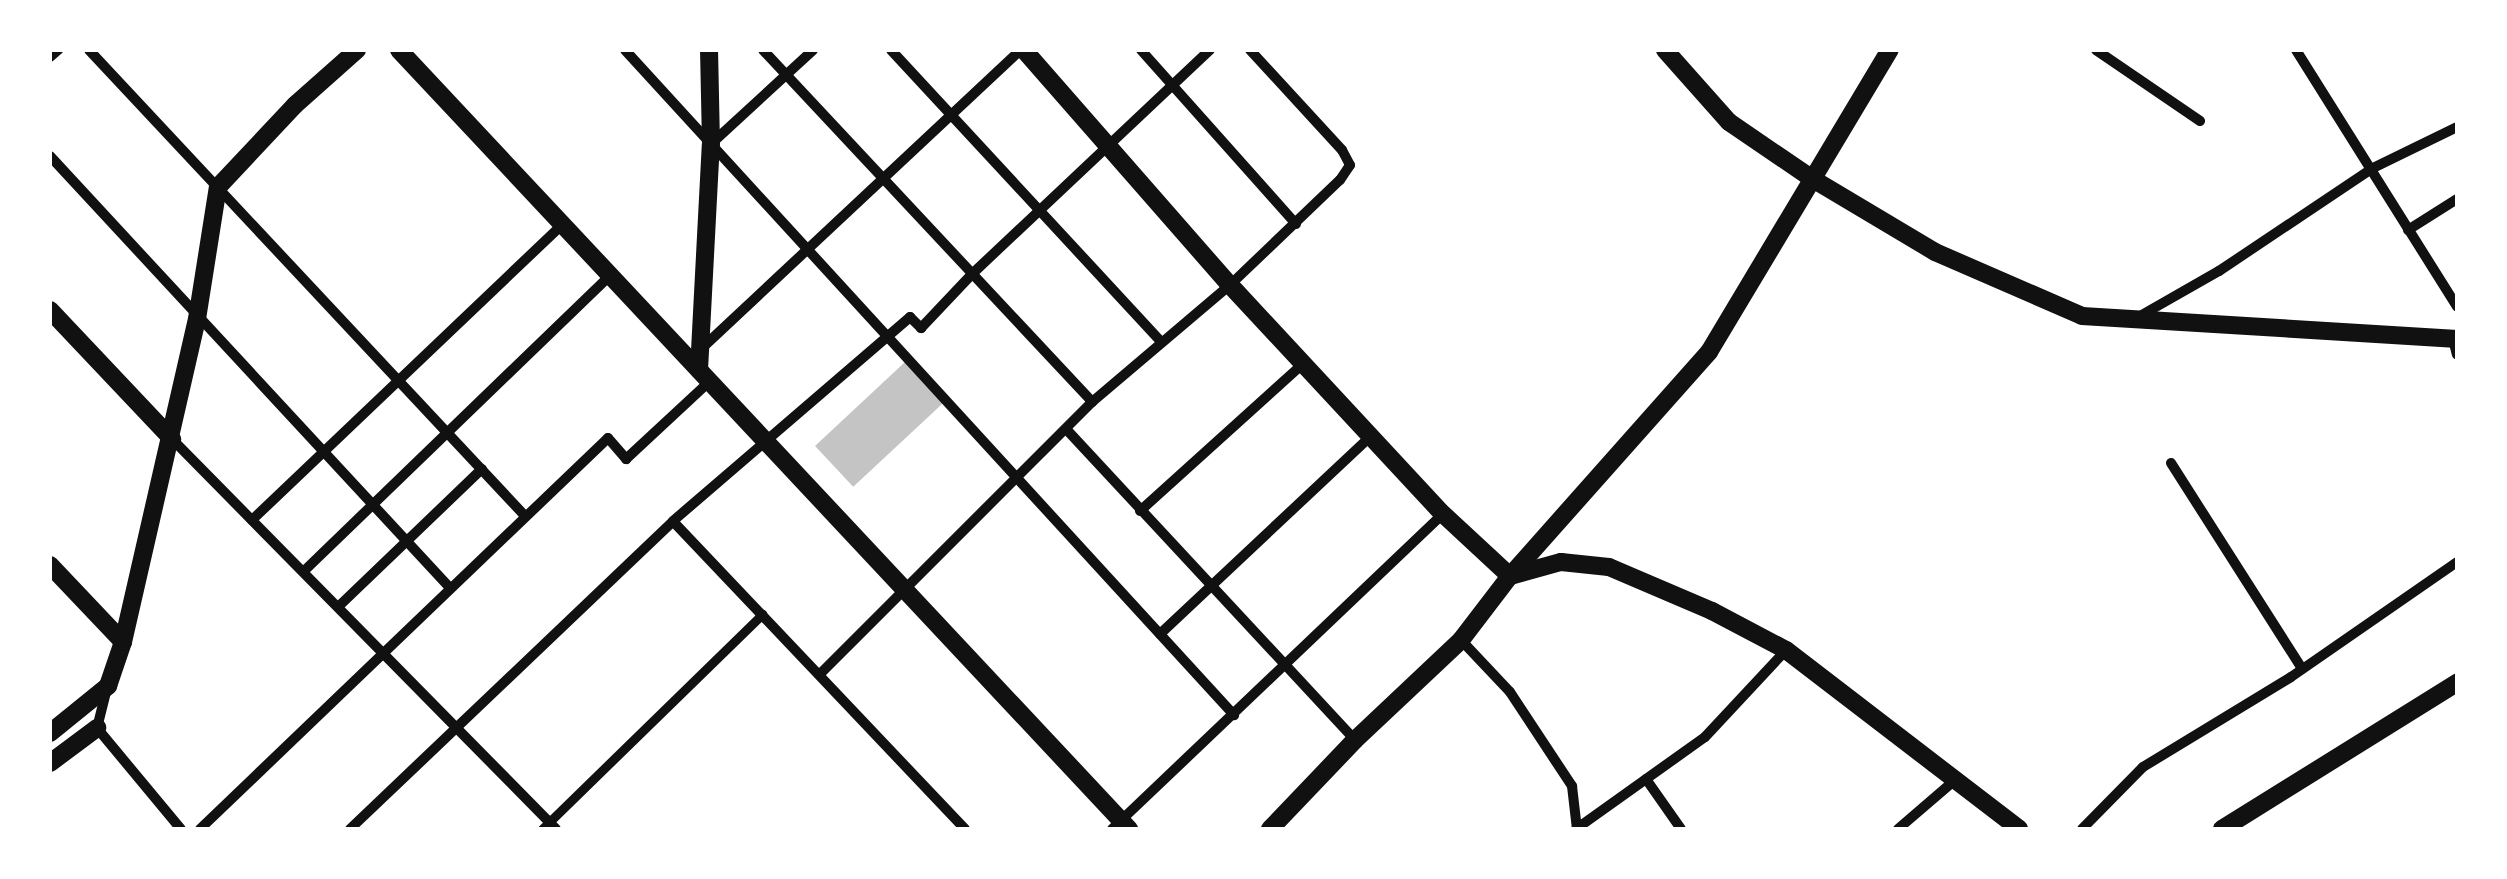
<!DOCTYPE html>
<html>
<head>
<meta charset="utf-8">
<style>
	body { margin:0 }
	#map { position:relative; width:2507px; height:879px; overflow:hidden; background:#fff; font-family:"Exo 2",sans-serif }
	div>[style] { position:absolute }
	.building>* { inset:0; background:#c4c4c4; transform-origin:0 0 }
	.pedestrian>* { height:9px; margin:-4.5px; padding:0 4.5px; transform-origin:4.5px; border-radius:4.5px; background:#111 }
	.minor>* { height:10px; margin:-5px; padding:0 5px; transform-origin:5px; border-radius:5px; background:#111 }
	.tertiary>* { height:18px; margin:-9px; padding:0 9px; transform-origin:9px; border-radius:9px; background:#111 }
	span { translate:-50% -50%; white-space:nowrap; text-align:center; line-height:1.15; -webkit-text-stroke:8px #fff; paint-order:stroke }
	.frame { position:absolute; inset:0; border:52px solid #fff; pointer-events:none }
</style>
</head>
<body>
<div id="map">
	<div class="building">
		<div style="left:905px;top:362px;width:56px;height:123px;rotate:47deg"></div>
	</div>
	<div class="pedestrian">
		<div style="left:542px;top:829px;width:308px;rotate:-44.3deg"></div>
	</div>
	<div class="minor">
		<div style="left:89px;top:50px;width:638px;rotate:46.9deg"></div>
		<div style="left:625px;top:50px;width:902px;rotate:47.52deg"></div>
		<div style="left:763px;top:50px;width:482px;rotate:46.9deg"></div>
		<div style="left:891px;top:50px;width:396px;rotate:47.2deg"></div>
		<div style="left:1141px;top:50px;width:233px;rotate:48.3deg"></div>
		<div style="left:2096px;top:50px;width:126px;rotate:34.3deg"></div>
		<div style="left:2296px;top:50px;width:303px;rotate:57.9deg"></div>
		<div style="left:50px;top:57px;width:11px;rotate:-41deg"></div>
		<div style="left:712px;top:143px;width:137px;rotate:-42.6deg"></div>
		<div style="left:50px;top:156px;width:589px;rotate:47.2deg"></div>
		<div style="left:2408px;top:230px;width:58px;rotate:-32.3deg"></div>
		<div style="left:2140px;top:316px;width:91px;rotate:-29.7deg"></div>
		<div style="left:2219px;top:271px;width:185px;rotate:-33.8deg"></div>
		<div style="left:2373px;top:168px;width:93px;rotate:-26deg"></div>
		<div style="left:2453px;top:339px;width:16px;rotate:76deg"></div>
		<div style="left:701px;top:349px;width:438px;rotate:-43.1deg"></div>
		<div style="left:1067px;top:430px;width:423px;rotate:47.1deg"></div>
		<div style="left:172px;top:439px;width:547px;rotate:45.44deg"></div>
		<div style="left:2171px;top:463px;width:244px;rotate:57.5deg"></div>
		<div style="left:1140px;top:511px;width:221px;rotate:-42.1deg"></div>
		<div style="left:252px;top:520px;width:428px;rotate:-43.6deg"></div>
		<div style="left:304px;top:571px;width:426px;rotate:-44deg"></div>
		<div style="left:339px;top:606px;width:198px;rotate:-43.8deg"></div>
		<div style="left:1160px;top:634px;width:291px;rotate:-43.2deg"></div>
		<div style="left:1461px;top:640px;width:71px;rotate:46.7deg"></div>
		<div style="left:1510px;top:692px;width:113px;rotate:56.6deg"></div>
		<div style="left:1572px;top:786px;width:43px;rotate:83.4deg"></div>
		<div style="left:820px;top:674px;width:385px;rotate:-45deg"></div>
		<div style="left:1092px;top:402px;width:181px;rotate:-40.3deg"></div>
		<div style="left:1230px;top:285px;width:152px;rotate:-43.7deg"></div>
		<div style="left:1340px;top:180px;width:18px;rotate:-56deg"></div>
		<div style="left:1350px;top:165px;width:17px;rotate:-118deg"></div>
		<div style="left:1342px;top:150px;width:136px;rotate:-132.6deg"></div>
		<div style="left:106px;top:692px;width:37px;rotate:104deg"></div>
		<div style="left:97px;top:728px;width:131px;rotate:50.3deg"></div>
		<div style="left:1646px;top:779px;width:61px;rotate:55deg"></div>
		<div style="left:200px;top:829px;width:565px;rotate:-43.78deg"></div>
		<div style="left:608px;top:438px;width:28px;rotate:49deg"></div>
		<div style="left:626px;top:459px;width:113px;rotate:-42.9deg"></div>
		<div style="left:350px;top:829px;width:446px;rotate:-43.6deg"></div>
		<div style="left:965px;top:829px;width:424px;rotate:-133.5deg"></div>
		<div style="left:673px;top:521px;width:313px;rotate:-40.7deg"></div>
		<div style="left:910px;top:317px;width:16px;rotate:45deg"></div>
		<div style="left:921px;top:328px;width:74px;rotate:-46.6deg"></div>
		<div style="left:972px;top:274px;width:327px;rotate:-43.3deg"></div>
		<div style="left:1112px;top:829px;width:457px;rotate:-43.6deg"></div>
		<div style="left:1576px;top:829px;width:158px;rotate:-35.5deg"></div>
		<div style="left:1705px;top:737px;width:119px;rotate:-47deg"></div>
		<div style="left:1898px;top:829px;width:75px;rotate:-40.7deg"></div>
		<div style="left:2082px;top:829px;width:87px;rotate:-45.5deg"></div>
		<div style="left:2143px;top:767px;width:173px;rotate:-31.3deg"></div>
		<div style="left:2291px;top:677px;width:202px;rotate:-34.7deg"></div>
	</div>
	<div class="tertiary">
		<div style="left:399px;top:50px;width:1068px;rotate:46.86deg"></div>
		<div style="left:1024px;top:50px;width:313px;rotate:48.8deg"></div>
		<div style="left:1230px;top:285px;width:313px;rotate:47.1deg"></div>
		<div style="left:1443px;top:514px;width:91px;rotate:42.8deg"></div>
		<div style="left:1510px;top:576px;width:53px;rotate:-15.4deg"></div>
		<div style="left:1561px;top:562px;width:48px;rotate:5.9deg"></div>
		<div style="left:1609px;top:567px;width:112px;rotate:23.1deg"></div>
		<div style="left:1712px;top:611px;width:84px;rotate:27.8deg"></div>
		<div style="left:1786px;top:650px;width:294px;rotate:37.5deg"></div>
		<div style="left:1665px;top:50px;width:96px;rotate:48.4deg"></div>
		<div style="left:1729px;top:122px;width:99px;rotate:34.3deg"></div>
		<div style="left:1811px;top:178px;width:144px;rotate:30.8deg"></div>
		<div style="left:1935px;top:252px;width:160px;rotate:23.5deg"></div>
		<div style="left:2082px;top:316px;width:376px;rotate:3.5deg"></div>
		<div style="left:50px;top:310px;width:178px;rotate:46.6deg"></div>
		<div style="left:699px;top:370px;width:226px;rotate:-87deg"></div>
		<div style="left:711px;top:144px;width:94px;rotate:-91.2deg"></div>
		<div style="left:50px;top:565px;width:106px;rotate:46.5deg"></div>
		<div style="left:50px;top:733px;width:75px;rotate:-39deg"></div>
		<div style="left:108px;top:686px;width:46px;rotate:-71.2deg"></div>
		<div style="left:123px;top:642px;width:331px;rotate:-77.1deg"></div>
		<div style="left:197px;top:319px;width:134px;rotate:-81deg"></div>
		<div style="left:218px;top:187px;width:112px;rotate:-46.8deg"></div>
		<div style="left:295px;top:105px;width:83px;rotate:-41.6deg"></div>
		<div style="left:50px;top:763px;width:59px;rotate:-36.7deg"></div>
		<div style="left:1270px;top:829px;width:123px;rotate:-46.3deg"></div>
		<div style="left:1355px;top:740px;width:146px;rotate:-43.3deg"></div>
		<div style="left:1461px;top:640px;width:81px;rotate:-52.6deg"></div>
		<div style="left:1510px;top:576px;width:300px;rotate:-48.4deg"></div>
		<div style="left:1709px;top:352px;width:352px;rotate:-59.1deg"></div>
		<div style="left:2222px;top:829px;width:277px;rotate:-31.9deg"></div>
	</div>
	<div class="frame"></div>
</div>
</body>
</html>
